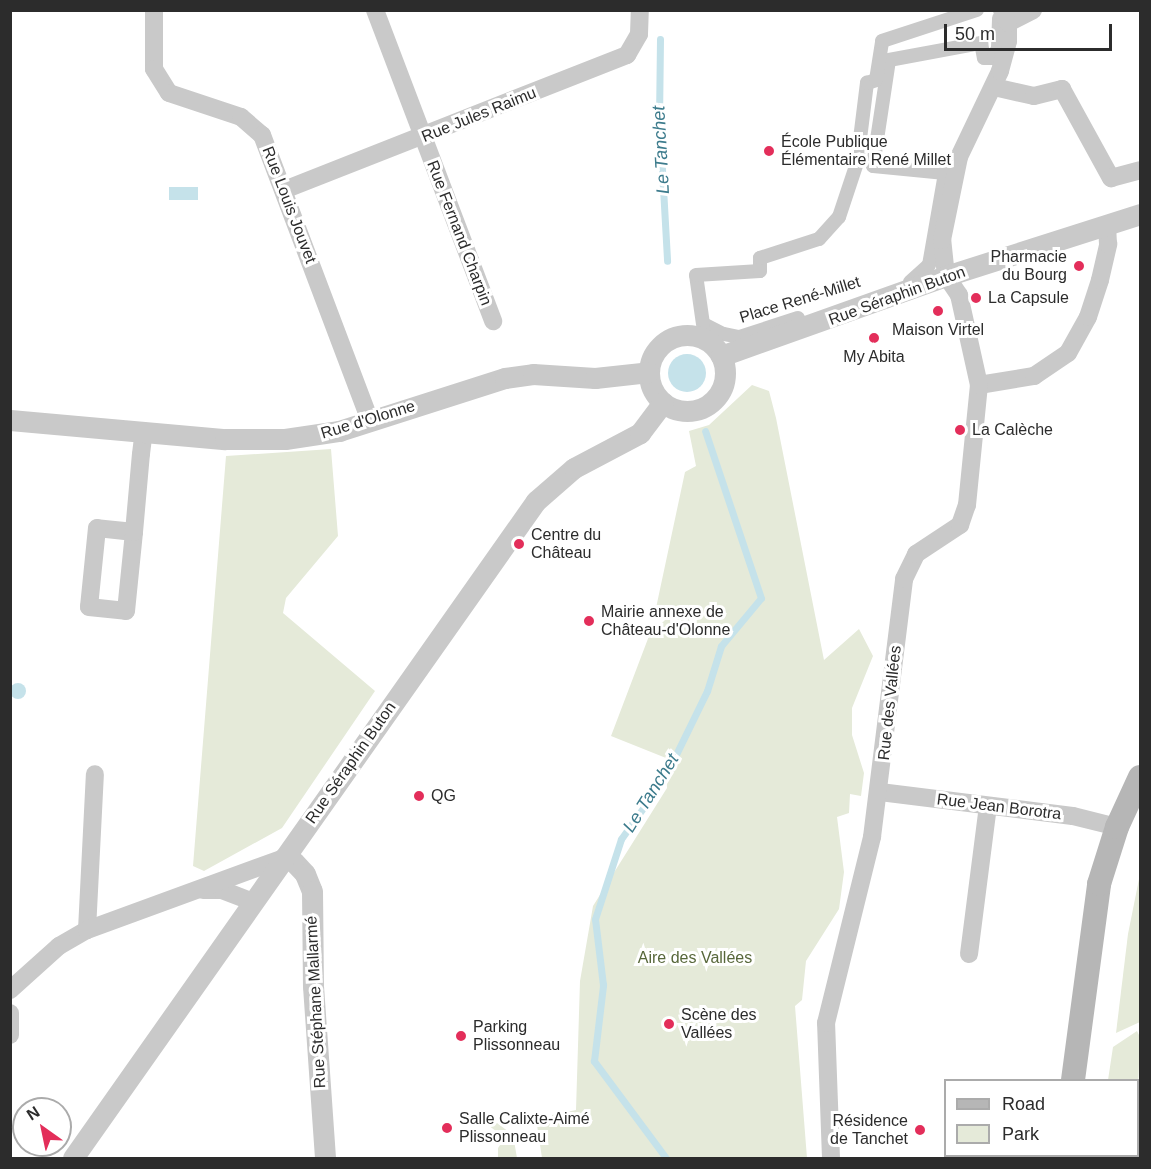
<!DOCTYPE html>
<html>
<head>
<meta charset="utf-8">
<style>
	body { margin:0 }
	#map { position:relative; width:1151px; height:1169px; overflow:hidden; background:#fff; font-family:Arial,sans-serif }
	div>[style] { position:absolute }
	.green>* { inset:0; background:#e5ead9 }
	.water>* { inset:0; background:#c5e2ea; transform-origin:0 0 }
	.round { border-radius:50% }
	.stream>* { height:7px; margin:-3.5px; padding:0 3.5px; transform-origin:3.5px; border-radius:3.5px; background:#c5e2ea }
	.pedestrian>* { height:14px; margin:-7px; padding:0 7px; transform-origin:7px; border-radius:7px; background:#c9c9c9 }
	.minor>* { height:18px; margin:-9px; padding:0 9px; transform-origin:9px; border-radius:9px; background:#c9c9c9 }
	.tertiary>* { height:21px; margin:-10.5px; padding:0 10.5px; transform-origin:10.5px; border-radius:10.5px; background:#c9c9c9 }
	.tertiary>.ring { margin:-10.5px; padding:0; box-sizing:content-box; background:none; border:21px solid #c9c9c9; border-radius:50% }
	.secondary>* { height:24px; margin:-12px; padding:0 12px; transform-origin:12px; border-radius:12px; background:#b6b6b6 }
	.dots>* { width:16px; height:16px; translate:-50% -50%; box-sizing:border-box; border:3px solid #fff; border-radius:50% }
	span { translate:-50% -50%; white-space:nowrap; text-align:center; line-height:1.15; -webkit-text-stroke:6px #fff; paint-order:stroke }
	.street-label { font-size:16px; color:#2c2c2c }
	.poi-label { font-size:16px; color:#2c2c2c }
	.left { translate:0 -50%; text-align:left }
	.right { translate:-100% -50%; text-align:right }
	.park-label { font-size:16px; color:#57673a }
	.water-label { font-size:18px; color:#3c7b8c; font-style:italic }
	.frame { position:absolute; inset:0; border:12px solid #2c2c2c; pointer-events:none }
	.legend { position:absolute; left:944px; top:1079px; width:195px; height:78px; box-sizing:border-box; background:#fff; border:2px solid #ababab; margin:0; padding:8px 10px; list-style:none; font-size:18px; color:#2c2c2c }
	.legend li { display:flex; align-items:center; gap:12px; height:30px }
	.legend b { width:30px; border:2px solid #ababab }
	.north { position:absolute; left:12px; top:1097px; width:60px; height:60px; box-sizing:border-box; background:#fff; border:2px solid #ababab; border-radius:50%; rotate:327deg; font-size:16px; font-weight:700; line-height:24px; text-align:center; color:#2c2c2c }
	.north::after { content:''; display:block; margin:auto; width:21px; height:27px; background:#e32e5a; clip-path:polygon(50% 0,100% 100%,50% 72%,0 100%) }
	.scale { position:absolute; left:944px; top:24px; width:168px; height:27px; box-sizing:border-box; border:3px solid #2c2c2c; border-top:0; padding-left:8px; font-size:18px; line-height:21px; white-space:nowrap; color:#2c2c2c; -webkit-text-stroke:4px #fff; paint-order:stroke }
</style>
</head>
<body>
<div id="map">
	<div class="green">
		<div style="clip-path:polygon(752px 385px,769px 391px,776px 418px,824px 660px,859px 629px,873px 656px,852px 708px,852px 735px,864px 773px,861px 796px,850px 794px,849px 813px,837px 817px,844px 872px,839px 909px,806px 961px,802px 1000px,795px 1006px,807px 1158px,542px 1158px,537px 1125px,552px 1121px,552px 1115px,576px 1110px,580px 981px,593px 906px,667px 788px,666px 758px,611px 736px,649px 636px,669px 616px,656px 608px,685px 472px,696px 466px,689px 431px,709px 425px)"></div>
		<div style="clip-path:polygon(331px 449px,338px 536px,286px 598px,283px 613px,375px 691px,282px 828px,204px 871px,193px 866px,226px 456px)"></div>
		<div style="clip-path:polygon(1140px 874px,1140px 1022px,1116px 1033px,1128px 934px)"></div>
		<div style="clip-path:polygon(1137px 1031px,1140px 1037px,1138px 1091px,1138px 1080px,1108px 1080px,1113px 1047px)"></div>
		<div style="clip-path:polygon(493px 1120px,513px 1135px,517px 1158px,498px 1158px,498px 1148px,505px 1138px,488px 1125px)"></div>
	</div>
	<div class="water">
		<div style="left:169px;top:187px;width:29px;height:13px"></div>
		<div class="round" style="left:668px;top:354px;width:38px;height:38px"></div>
		<div class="round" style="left:10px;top:683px;width:16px;height:16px"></div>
	</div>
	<div class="stream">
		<div style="left:660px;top:39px;width:77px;rotate:90.7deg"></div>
		<div style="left:659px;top:116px;width:145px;rotate:86.8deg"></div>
		<div style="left:666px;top:1158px;width:121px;rotate:-126.6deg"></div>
		<div style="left:594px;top:1061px;width:77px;rotate:-83.2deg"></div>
		<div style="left:603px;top:985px;width:66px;rotate:-96.9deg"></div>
		<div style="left:595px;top:919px;width:84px;rotate:-72deg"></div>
		<div style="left:621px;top:839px;width:76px;rotate:-54.6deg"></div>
		<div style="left:665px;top:777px;width:96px;rotate:-64deg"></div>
		<div style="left:707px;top:691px;width:47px;rotate:-72.7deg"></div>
		<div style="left:721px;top:646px;width:62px;rotate:-50.2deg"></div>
		<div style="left:761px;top:598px;width:176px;rotate:-108.5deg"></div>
	</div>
	<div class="pedestrian">
		<div style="left:910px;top:282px;width:25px;rotate:-42deg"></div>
		<div style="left:929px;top:265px;width:93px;rotate:-80.1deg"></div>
		<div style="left:945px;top:173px;width:72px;rotate:-174.4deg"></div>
		<div style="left:873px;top:166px;width:107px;rotate:-81.4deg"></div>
		<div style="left:889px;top:60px;width:94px;rotate:-10.5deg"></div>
		<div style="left:981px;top:43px;width:15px;rotate:79deg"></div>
		<div style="left:984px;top:58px;width:9px"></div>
		<div style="left:993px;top:58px;width:11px;rotate:-63deg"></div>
		<div style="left:998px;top:48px;width:30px;rotate:-88deg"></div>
		<div style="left:798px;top:318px;width:62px;rotate:162.1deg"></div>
		<div style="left:739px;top:337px;width:16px;rotate:-169deg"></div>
		<div style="left:723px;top:334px;width:22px;rotate:-153deg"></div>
		<div style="left:703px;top:324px;width:49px;rotate:-98.1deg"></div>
		<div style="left:696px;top:275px;width:64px;rotate:-3.6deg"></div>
		<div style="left:760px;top:271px;width:13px;rotate:-90deg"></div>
		<div style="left:760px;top:258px;width:62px;rotate:-17.9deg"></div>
		<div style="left:819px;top:239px;width:30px;rotate:-48deg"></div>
		<div style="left:839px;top:217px;width:57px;rotate:-71.6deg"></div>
		<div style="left:857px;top:163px;width:81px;rotate:-82.9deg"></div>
		<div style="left:867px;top:83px;width:9px;rotate:-18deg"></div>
		<div style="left:876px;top:80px;width:39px;rotate:-81deg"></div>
		<div style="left:882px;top:41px;width:100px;rotate:-18.1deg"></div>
	</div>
	<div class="minor">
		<div style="left:154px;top:10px;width:59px;rotate:90deg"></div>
		<div style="left:154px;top:69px;width:28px;rotate:58deg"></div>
		<div style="left:169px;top:93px;width:76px;rotate:18.4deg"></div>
		<div style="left:241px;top:117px;width:28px;rotate:41deg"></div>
		<div style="left:262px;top:135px;width:306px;rotate:69.3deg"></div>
		<div style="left:375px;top:10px;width:333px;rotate:69.2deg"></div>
		<div style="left:1008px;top:23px;width:28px;rotate:-27deg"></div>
		<div style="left:994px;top:87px;width:41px;rotate:12.7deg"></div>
		<div style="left:1034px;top:96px;width:29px;rotate:-14deg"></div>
		<div style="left:1062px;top:89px;width:102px;rotate:61.2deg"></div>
		<div style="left:1111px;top:178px;width:30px;rotate:-15deg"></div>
		<div style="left:284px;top:190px;width:369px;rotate:-21.5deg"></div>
		<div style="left:627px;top:55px;width:24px;rotate:-60deg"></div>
		<div style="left:639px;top:34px;width:24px;rotate:-88deg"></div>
		<div style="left:979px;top:385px;width:56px;rotate:-9.3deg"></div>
		<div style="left:1034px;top:376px;width:41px;rotate:-34.1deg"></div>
		<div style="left:1068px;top:353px;width:41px;rotate:-60.9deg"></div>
		<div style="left:1088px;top:317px;width:39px;rotate:-72deg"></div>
		<div style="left:1100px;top:280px;width:37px;rotate:-77deg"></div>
		<div style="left:1108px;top:244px;width:18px;rotate:-93deg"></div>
		<div style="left:134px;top:532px;width:37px;rotate:-174deg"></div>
		<div style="left:97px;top:528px;width:79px;rotate:95.8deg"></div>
		<div style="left:89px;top:607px;width:37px;rotate:6deg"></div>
		<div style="left:126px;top:611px;width:79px;rotate:-84.2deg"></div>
		<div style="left:134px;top:532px;width:78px;rotate:-84.9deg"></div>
		<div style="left:141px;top:454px;width:23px;rotate:-83deg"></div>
		<div style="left:880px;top:792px;width:194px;rotate:7.1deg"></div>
		<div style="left:1073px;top:816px;width:45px;rotate:14deg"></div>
		<div style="left:203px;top:890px;width:19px"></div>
		<div style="left:222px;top:890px;width:33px;rotate:21deg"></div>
		<div style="left:87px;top:930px;width:156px;rotate:-87.1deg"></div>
		<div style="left:969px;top:954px;width:149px;rotate:-82.7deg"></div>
		<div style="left:10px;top:990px;width:66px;rotate:-41.9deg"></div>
		<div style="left:59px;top:946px;width:32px;rotate:-30deg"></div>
		<div style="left:87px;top:930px;width:210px;rotate:-20.1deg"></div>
		<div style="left:10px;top:1013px;width:22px;rotate:90deg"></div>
		<div style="left:831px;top:1158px;width:135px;rotate:-92.1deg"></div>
		<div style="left:826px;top:1023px;width:192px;rotate:-76.1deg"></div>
		<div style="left:872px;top:837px;width:260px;rotate:-82.9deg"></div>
		<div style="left:904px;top:579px;width:28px;rotate:-64deg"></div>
		<div style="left:916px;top:554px;width:53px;rotate:-33.4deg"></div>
		<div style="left:960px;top:525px;width:21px;rotate:-71deg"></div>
		<div style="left:967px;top:505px;width:121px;rotate:-84.3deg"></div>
		<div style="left:979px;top:385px;width:92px;rotate:-102.5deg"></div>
		<div style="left:959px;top:295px;width:23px;rotate:-124deg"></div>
		<div style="left:946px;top:276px;width:36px;rotate:-96deg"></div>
		<div style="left:942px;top:240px;width:85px;rotate:-78.4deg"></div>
		<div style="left:959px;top:157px;width:95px;rotate:-64.5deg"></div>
		<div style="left:1000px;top:71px;width:31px;rotate:-75deg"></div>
		<div style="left:1008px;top:41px;width:18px;rotate:-90deg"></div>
		<div style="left:1008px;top:23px;width:14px;rotate:-115deg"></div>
	</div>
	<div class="tertiary">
		<div class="ring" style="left:649px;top:335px;width:55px;height:55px"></div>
		<div style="left:721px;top:356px;width:239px;rotate:-19.6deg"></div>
		<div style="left:946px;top:276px;width:204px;rotate:-17.7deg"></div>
		<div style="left:10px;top:420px;width:216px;rotate:5.1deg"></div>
		<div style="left:225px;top:439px;width:60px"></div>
		<div style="left:285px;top:439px;width:55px;rotate:-8.4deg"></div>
		<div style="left:339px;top:431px;width:174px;rotate:-17.7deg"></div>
		<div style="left:505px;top:378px;width:28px;rotate:-8deg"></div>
		<div style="left:533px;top:374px;width:62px;rotate:3.7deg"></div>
		<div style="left:595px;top:378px;width:54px;rotate:-6.3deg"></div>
		<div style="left:284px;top:858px;width:11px;rotate:22deg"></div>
		<div style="left:294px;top:862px;width:16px;rotate:47deg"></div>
		<div style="left:305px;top:874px;width:18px;rotate:68deg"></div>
		<div style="left:312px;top:891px;width:95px;rotate:89.4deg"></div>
		<div style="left:313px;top:986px;width:172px;rotate:86deg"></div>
		<div style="left:73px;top:1158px;width:804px;rotate:-54.83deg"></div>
		<div style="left:536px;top:501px;width:50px;rotate:-41deg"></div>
		<div style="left:574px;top:468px;width:75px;rotate:-27.9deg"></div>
		<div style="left:640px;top:433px;width:38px;rotate:-53deg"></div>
	</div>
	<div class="secondary">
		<div style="left:1073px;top:1080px;width:198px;rotate:-82.4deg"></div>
		<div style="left:1099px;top:884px;width:60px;rotate:-72.5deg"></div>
		<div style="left:1117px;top:827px;width:55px;rotate:-65.3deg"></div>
		<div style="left:1064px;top:1158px;width:2px;rotate:-90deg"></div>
	</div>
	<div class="dots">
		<div style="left:769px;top:151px;background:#e32e5a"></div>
		<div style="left:1079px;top:266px;background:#e32e5a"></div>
		<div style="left:976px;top:298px;background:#e32e5a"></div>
		<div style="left:938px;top:311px;background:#e32e5a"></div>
		<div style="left:874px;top:338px;background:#e32e5a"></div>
		<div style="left:960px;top:430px;background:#e32e5a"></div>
		<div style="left:519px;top:544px;background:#e32e5a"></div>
		<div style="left:589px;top:621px;background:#e32e5a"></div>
		<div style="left:419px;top:796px;background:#e32e5a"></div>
		<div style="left:669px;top:1024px;background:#e32e5a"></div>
		<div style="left:461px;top:1036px;background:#e32e5a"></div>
		<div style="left:447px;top:1128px;background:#e32e5a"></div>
		<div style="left:920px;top:1130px;background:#e32e5a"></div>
	</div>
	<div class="street-label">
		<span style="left:479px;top:115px;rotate:-22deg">Rue Jules Raimu</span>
		<span style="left:289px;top:205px;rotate:69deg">Rue Louis Jouvet</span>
		<span style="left:459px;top:233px;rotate:69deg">Rue Fernand Charpin</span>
		<span style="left:897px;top:296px;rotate:-20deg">Rue Séraphin Buton</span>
		<span style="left:800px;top:300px;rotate:-17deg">Place René-Millet</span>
		<span style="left:368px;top:420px;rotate:-17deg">Rue d'Olonne</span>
		<span style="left:890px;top:703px;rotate:-84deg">Rue des Vallées</span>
		<span style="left:351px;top:763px;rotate:-55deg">Rue Séraphin Buton</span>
		<span style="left:999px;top:807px;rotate:7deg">Rue Jean Borotra</span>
		<span style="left:316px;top:1002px;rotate:-93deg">Rue Stéphane Mallarmé</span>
	</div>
	<div class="poi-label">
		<span class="left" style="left:781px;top:151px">École Publique<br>Élémentaire René Millet</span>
		<span class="right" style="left:1067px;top:266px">Pharmacie<br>du Bourg</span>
		<span class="left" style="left:988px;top:298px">La Capsule</span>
		<span style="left:938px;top:330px">Maison Virtel</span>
		<span style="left:874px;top:357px">My Abita</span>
		<span class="left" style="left:972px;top:430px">La Calèche</span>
		<span class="left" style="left:531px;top:544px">Centre du<br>Château</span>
		<span class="left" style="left:601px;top:621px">Mairie annexe de<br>Château-d'Olonne</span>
		<span class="left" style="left:431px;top:796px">QG</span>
		<span class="left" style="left:681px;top:1024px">Scène des<br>Vallées</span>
		<span class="left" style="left:473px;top:1036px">Parking<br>Plissonneau</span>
		<span class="left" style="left:459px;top:1128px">Salle Calixte-Aimé<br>Plissonneau</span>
		<span class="right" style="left:908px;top:1130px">Résidence<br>de Tanchet</span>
	</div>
	<div class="park-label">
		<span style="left:695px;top:958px">Aire des Vallées</span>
	</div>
	<div class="water-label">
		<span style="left:661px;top:150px;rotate:-93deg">Le Tanchet</span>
		<span style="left:651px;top:793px;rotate:-58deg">Le Tanchet</span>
	</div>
	<div class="frame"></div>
	<ul class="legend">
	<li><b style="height:8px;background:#b6b6b6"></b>Road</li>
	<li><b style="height:16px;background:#e5ead9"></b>Park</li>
	</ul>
	<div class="north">N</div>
	<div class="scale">50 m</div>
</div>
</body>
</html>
